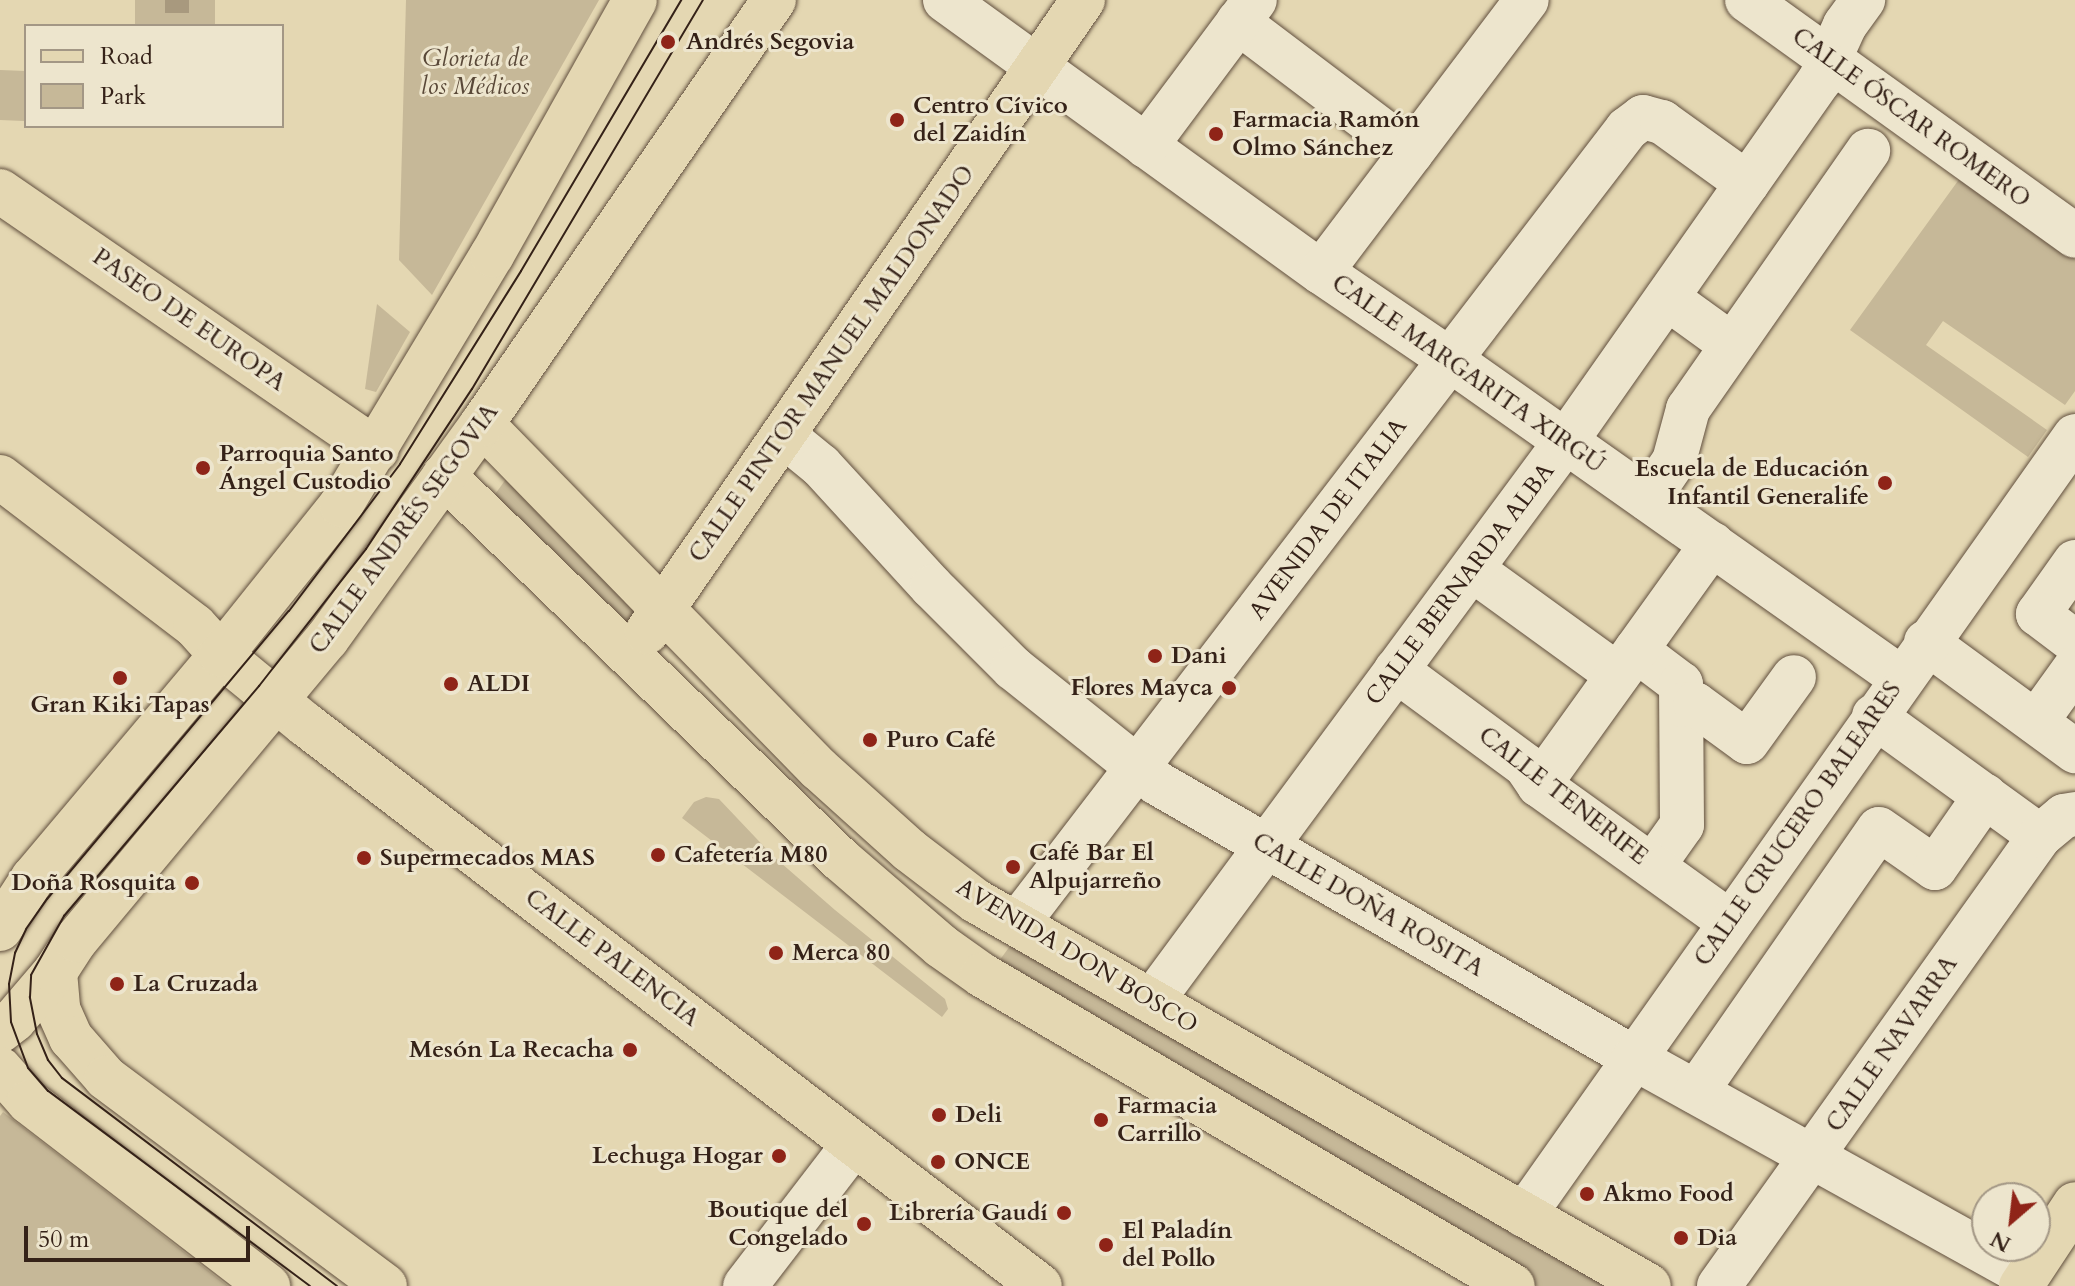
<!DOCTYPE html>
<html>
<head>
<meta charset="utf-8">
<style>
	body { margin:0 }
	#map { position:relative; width:2075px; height:1286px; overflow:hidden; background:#e4d7b2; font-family:Cardo,serif }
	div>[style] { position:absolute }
	.green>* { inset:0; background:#c6b898; transform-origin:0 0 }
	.water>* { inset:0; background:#a8997e; transform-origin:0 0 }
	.roads { filter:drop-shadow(0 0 2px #614f3e) drop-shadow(0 0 2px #614f3e) }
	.minor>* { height:44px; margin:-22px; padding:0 22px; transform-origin:22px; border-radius:22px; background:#ede5cd }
	.major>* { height:44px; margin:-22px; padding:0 22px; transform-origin:22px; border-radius:22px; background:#e4d7b2 }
	.tram>* { height:2px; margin:-1px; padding:0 1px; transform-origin:1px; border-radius:1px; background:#352218 }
	.dots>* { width:22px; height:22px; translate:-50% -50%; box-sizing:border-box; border:4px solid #ede5cd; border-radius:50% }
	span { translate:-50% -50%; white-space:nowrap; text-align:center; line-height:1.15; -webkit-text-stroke:6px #ede5cd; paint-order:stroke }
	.poi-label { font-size:24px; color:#352218; font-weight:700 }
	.left { translate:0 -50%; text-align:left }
	.right { translate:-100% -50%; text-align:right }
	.park-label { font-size:24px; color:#594838; font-style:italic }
	.street-label { font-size:24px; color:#352218 }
	.legend { position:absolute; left:24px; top:24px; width:260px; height:104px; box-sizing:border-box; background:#ede5cd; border:2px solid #a39785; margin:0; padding:10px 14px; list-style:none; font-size:24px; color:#352218 }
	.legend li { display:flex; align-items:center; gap:16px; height:40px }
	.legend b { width:40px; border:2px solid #a39785 }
	.north { position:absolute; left:1971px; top:1182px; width:80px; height:80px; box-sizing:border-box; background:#ede5cd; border:2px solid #a39785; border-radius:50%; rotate:208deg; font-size:22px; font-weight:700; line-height:32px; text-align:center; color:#352218 }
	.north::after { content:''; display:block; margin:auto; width:28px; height:36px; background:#8f2418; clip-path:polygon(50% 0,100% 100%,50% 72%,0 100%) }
	.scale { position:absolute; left:24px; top:1226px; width:226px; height:36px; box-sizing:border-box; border:4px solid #352218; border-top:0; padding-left:10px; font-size:24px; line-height:28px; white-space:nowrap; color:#352218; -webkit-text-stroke:6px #ede5cd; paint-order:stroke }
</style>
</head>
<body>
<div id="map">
	<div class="green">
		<div style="left:135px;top:0;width:80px;height:26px"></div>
		<div style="clip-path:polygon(406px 0,599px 0,432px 295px,399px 260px)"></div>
		<div style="left:0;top:70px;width:26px;height:50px;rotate:2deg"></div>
		<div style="clip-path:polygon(1960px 178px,2075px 259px,2075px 391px,2065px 405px,1943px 321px,1926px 345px,2047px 430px,2028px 457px,1850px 330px)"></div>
		<div style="clip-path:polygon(377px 304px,410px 332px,376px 392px,365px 389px)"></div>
		<div style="clip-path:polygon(511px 472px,636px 610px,624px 627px,488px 504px)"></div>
		<div style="clip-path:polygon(706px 797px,719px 799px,773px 856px,835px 910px,945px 999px,948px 1009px,942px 1017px,682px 818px,694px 802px)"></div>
		<div style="clip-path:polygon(1013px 942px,1621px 1286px,1537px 1286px,1002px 974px,999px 961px)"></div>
		<div style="clip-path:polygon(3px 1112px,108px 1193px,228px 1286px,0 1286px,0 1116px)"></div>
	</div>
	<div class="water">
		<div style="left:165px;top:0;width:24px;height:13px"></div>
	</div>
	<div class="roads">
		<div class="minor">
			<div style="left:945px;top:0;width:464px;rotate:35.9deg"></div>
			<div style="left:1321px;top:272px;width:155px;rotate:34.2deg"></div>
			<div style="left:1449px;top:359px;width:553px;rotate:35.21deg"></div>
			<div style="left:1747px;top:0;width:404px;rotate:35.7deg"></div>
			<div style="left:1238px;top:22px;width:217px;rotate:37.1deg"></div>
			<div style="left:1146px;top:146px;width:182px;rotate:-53.3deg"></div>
			<div style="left:1321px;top:272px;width:341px;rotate:-52.9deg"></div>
			<div style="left:1667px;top:298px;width:80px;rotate:35.9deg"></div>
			<div style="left:783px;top:435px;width:49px;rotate:39.2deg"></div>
			<div style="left:821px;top:466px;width:164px;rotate:47.5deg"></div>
			<div style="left:932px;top:587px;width:115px;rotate:45deg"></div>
			<div style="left:1013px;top:668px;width:184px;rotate:38.6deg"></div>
			<div style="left:1157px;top:783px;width:551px;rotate:29.96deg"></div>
			<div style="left:1634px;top:1058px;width:449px;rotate:29deg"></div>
			<div style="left:1648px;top:499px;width:46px;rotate:-55.6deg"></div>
			<div style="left:1674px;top:461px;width:54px;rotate:-74.9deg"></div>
			<div style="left:1688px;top:409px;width:315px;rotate:-55.1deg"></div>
			<div style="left:2075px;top:562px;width:64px;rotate:125.4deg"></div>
			<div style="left:2038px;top:614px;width:46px;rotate:37.1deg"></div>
			<div style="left:1488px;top:581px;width:160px;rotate:35.9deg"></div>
			<div style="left:1926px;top:642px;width:185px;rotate:36.2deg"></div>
			<div style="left:1636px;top:650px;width:56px;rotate:37.1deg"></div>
			<div style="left:1681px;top:684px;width:141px;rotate:89.6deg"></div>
			<div style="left:1682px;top:825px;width:50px;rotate:125.3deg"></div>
			<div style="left:1396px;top:670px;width:162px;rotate:36.4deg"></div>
			<div style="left:1526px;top:766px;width:23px;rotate:56deg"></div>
			<div style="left:1539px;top:785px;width:235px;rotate:35.7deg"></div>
			<div style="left:1682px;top:705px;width:13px;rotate:-4deg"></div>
			<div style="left:1695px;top:704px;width:64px;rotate:36.2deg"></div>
			<div style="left:1747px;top:742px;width:80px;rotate:-54.1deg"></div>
			<div style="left:1874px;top:716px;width:205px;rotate:35.9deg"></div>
			<div style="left:2036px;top:722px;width:67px;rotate:-54.2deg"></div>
			<div style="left:1539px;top:785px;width:297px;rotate:-54.3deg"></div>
			<div style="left:1017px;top:924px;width:1002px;rotate:-52.5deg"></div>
			<div style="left:1627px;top:129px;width:20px;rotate:-37deg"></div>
			<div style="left:1643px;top:117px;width:20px;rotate:15deg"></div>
			<div style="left:1662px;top:122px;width:105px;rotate:35.7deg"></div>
			<div style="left:1152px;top:1001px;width:696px;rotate:-53.53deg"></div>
			<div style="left:1566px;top:441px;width:441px;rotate:-54.9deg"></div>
			<div style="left:1820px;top:80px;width:60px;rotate:-65.6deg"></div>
			<div style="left:1845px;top:25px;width:31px;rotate:-54deg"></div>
			<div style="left:1696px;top:1092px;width:320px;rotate:-55.2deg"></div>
			<div style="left:1879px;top:829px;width:68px;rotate:34.9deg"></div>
			<div style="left:1935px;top:868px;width:88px;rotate:-55.2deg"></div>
			<div style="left:1524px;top:1215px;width:954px;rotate:-54.73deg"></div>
			<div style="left:745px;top:1286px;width:179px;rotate:-52.5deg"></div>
			<div style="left:1719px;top:1286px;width:553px;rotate:-54.5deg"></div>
			<div style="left:2040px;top:836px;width:31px;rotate:-40deg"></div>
			<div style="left:2064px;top:816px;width:11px;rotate:-10deg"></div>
		</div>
		<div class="major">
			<div style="left:0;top:191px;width:457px;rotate:34.5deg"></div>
			<div style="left:482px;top:424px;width:482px;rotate:45.7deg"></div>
			<div style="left:819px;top:769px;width:121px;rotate:42deg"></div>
			<div style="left:909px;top:850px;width:84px;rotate:37.3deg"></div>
			<div style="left:976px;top:901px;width:775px;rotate:29.77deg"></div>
			<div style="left:444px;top:476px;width:551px;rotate:44.04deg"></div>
			<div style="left:840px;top:859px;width:133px;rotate:40.7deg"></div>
			<div style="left:941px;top:946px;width:50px;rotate:35.3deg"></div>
			<div style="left:982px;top:975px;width:615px;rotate:30.36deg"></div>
			<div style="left:0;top:477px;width:245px;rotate:37.4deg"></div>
			<div style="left:195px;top:626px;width:39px;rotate:48deg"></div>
			<div style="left:221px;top:655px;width:109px;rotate:39.4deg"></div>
			<div style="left:305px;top:724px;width:925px;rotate:37.4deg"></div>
			<div style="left:647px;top:632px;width:768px;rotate:-55.4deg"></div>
			<div style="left:0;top:929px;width:61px;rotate:-57.1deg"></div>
			<div style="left:33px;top:878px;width:292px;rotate:-49.9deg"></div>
			<div style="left:221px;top:655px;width:192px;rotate:-51.3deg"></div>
			<div style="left:341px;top:505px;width:292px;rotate:-58.9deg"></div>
			<div style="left:492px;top:255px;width:292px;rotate:-60.7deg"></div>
			<div style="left:55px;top:972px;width:37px;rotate:85deg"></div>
			<div style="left:58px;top:1009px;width:32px;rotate:66deg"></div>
			<div style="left:71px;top:1038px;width:53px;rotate:48.8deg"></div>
			<div style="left:106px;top:1078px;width:348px;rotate:36.7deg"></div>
			<div style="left:0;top:1031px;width:18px;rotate:-38deg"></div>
			<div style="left:14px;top:1020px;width:63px;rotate:-49.5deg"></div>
			<div style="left:55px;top:972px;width:38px;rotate:-57deg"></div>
			<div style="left:76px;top:940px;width:392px;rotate:-50.2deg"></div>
			<div style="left:327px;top:639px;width:265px;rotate:-54.2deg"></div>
			<div style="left:482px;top:424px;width:515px;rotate:-55.45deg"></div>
			<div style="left:0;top:1069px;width:44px;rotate:48.7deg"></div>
			<div style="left:29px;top:1102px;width:302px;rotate:37.6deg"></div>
			<div style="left:2021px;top:1286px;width:98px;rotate:-56.6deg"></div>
		</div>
	</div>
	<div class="tram">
		<div style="left:310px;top:1286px;width:327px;rotate:-143.3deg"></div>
		<div style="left:48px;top:1091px;width:30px;rotate:-131deg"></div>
		<div style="left:28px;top:1068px;width:49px;rotate:-110.3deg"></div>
		<div style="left:11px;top:1022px;width:38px;rotate:-93deg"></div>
		<div style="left:9px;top:984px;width:32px;rotate:-79deg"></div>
		<div style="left:15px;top:953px;width:26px;rotate:-65deg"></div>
		<div style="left:26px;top:929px;width:37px;rotate:-55deg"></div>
		<div style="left:47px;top:899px;width:376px;rotate:-50deg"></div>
		<div style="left:289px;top:611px;width:184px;rotate:-52.9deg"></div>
		<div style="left:400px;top:464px;width:228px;rotate:-57.9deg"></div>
		<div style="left:521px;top:271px;width:315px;rotate:-59.4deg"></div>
		<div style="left:337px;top:1286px;width:345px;rotate:-142.9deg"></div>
		<div style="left:62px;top:1078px;width:23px;rotate:-128deg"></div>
		<div style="left:48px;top:1060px;width:28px;rotate:-113deg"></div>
		<div style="left:37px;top:1034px;width:38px;rotate:-101deg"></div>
		<div style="left:30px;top:997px;width:22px;rotate:-87deg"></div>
		<div style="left:31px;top:975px;width:68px;rotate:-60.8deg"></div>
		<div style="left:64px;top:916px;width:302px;rotate:-49.7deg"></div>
		<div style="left:259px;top:686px;width:174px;rotate:-52deg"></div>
		<div style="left:366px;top:549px;width:192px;rotate:-56.5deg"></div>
		<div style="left:472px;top:389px;width:452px;rotate:-59.3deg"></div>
	</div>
	<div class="dots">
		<div style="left:668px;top:42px;background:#8f2418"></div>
		<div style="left:897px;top:120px;background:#8f2418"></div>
		<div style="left:1216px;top:134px;background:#8f2418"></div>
		<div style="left:203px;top:468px;background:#8f2418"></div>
		<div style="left:1885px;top:483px;background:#8f2418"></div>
		<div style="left:1155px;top:656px;background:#8f2418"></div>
		<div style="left:120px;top:678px;background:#8f2418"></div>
		<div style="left:451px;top:684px;background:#8f2418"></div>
		<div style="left:1229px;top:688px;background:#8f2418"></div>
		<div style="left:870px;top:740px;background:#8f2418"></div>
		<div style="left:658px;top:855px;background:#8f2418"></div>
		<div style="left:364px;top:858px;background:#8f2418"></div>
		<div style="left:1013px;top:867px;background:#8f2418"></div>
		<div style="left:192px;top:883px;background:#8f2418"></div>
		<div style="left:776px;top:953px;background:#8f2418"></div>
		<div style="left:117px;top:984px;background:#8f2418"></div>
		<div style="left:630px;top:1050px;background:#8f2418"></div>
		<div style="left:939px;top:1115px;background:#8f2418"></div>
		<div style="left:1101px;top:1120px;background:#8f2418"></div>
		<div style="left:779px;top:1156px;background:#8f2418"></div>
		<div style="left:938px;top:1162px;background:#8f2418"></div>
		<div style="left:1587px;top:1194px;background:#8f2418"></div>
		<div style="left:1064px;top:1213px;background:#8f2418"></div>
		<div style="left:864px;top:1224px;background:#8f2418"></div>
		<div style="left:1681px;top:1238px;background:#8f2418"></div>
		<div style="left:1106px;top:1245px;background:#8f2418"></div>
	</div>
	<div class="poi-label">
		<span class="left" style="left:686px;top:42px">Andrés Segovia</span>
		<span class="left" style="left:913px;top:120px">Centro Cívico<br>del Zaidín</span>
		<span class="left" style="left:1232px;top:134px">Farmacia Ramón<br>Olmo Sánchez</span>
		<span class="left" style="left:219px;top:468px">Parroquia Santo<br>Ángel Custodio</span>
		<span class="right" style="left:1869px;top:483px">Escuela de Educación<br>Infantil Generalife</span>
		<span class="left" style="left:1171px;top:656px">Dani</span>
		<span class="left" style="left:467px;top:684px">ALDI</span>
		<span class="right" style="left:1213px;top:688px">Flores Mayca</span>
		<span style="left:120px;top:705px">Gran Kiki Tapas</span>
		<span class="left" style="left:886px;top:740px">Puro Café</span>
		<span class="left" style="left:1029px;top:867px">Café Bar El<br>Alpujarreño</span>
		<span class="left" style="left:674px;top:855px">Cafetería M80</span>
		<span class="left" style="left:380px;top:858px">Supermecados MAS</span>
		<span class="right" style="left:176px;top:883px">Doña Rosquita</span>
		<span class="left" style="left:792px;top:953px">Merca 80</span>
		<span class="left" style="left:133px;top:984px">La Cruzada</span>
		<span class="right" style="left:614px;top:1050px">Mesón La Recacha</span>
		<span class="left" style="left:1117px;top:1120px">Farmacia<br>Carrillo</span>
		<span class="left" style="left:955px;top:1115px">Deli</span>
		<span class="right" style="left:763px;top:1156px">Lechuga Hogar</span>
		<span class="left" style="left:954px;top:1162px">ONCE</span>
		<span class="left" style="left:1603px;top:1194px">Akmo Food</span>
		<span class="right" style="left:848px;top:1224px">Boutique del<br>Congelado</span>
		<span class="right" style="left:1048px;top:1213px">Librería Gaudí</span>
		<span class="left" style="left:1122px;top:1245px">El Paladín<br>del Pollo</span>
		<span class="left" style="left:1697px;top:1238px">Dia</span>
	</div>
	<div class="park-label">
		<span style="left:475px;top:73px">Glorieta de<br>los Médicos</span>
	</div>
	<div class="street-label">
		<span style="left:1911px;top:118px;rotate:36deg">CALLE ÓSCAR ROMERO</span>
		<span style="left:189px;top:320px;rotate:35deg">PASEO DE EUROPA</span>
		<span style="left:832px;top:364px;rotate:-55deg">CALLE PINTOR MANUEL MALDONADO</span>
		<span style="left:1468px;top:374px;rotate:35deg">CALLE MARGARITA XIRGÚ</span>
		<span style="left:1328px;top:519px;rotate:-53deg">AVENIDA DE ITALIA</span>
		<span style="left:404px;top:529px;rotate:-54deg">CALLE ANDRÉS SEGOVIA</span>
		<span style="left:1460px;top:584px;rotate:-53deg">CALLE BERNARDA ALBA</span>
		<span style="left:1563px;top:796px;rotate:38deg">CALLE TENERIFE</span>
		<span style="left:1798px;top:824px;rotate:-55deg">CALLE CRUCERO BALEARES</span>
		<span style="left:1368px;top:905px;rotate:30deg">CALLE DOÑA ROSITA</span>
		<span style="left:1077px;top:956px;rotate:31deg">AVENIDA DON BOSCO</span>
		<span style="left:612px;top:958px;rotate:37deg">CALLE PALENCIA</span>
		<span style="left:1892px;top:1044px;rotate:-55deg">CALLE NAVARRA</span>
	</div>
	<ul class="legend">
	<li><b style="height:10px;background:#e4d7b2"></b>Road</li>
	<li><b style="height:22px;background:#c6b898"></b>Park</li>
	</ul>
	<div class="north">N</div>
	<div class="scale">50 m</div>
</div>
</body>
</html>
